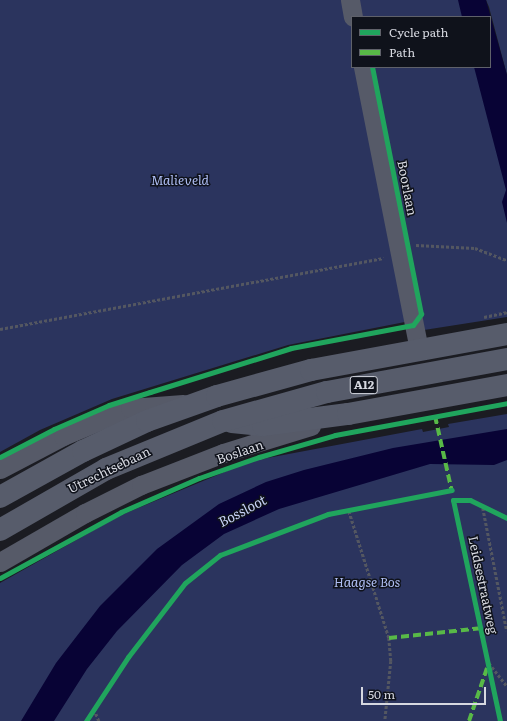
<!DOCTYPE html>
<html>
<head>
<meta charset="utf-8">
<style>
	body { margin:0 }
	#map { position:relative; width:507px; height:721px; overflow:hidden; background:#1b1c22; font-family:Literata,serif }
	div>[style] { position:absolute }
	.green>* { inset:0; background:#2b345e }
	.water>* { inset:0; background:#080335 }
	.path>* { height:2.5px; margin-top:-1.25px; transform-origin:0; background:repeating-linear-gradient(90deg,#545761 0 3px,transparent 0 5px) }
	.minor>* { height:19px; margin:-9.5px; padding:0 9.5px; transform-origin:9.5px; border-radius:9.5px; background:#565a68 }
	.major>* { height:22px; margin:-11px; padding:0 11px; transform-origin:11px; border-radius:11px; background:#575c6b }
	.quiet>* { height:4px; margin-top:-2px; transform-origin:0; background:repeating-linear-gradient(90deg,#58b947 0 8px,transparent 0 12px) }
	.cycleway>* { height:5px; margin:-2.5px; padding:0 2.5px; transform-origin:2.5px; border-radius:2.5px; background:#20a55d }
	span { translate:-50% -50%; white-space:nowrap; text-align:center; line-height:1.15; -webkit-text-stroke:3px #0f121b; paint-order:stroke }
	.shield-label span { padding:1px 3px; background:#0f121b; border:1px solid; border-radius:3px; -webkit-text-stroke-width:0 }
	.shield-label { font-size:12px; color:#d6d8e0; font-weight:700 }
	.park-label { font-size:13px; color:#afbef4; font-style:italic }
	.street-label { font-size:13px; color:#d6d8e0 }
	.water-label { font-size:14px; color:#c9d4f8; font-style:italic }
	.legend { position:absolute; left:351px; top:16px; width:140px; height:52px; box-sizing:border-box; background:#0f121b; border:1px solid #5f616a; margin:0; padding:5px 7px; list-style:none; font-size:12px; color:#d6d8e0 }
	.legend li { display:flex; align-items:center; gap:8px; height:20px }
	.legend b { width:20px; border:1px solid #5f616a }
	.scale { position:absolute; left:361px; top:687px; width:125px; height:18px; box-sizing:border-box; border:2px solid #d6d8e0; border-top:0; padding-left:5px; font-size:12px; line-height:14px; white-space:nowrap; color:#d6d8e0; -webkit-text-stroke:3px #0f121b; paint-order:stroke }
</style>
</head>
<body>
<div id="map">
	<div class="green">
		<div style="clip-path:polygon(0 0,471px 0,476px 17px,352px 17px,352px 67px,490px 67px,507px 126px,507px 317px,424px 330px,410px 321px,288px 345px,112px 399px,40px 430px,0 452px)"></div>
		<div style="clip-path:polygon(486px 0,507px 0,507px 75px,489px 7px)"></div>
		<div style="clip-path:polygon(507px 414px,507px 721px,0 721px,0 583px,119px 516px,251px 461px,422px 429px,423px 432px,449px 427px,448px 424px)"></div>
	</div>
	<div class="water">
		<div style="clip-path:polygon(458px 0,486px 0,507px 75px,507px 223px,502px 202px,506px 190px,474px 67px,490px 67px,490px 17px,462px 17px)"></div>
		<div style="clip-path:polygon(507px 429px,507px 460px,494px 465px,430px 464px,279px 509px,224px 534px,182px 565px,117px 631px,87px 669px,54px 721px,21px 721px,56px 663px,100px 606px,157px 549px,219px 504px,266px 482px,304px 470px,393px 448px)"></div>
	</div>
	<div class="path">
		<div style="left:416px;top:245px;width:59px;rotate:2.9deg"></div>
		<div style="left:475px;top:248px;width:34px;rotate:21deg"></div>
		<div style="left:484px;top:317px;width:24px;rotate:-12deg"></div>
		<div style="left:0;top:329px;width:390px;rotate:-10.5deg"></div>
		<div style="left:483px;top:508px;width:125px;rotate:79deg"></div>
		<div style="left:349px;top:511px;width:133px;rotate:72.5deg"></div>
		<div style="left:389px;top:638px;width:23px;rotate:85deg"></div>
		<div style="left:391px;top:661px;width:60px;rotate:95.7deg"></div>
		<div style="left:489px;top:663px;width:29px;rotate:52deg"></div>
		<div style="left:94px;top:709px;width:13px;rotate:67deg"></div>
	</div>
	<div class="minor">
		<div style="left:350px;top:0;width:17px;rotate:80deg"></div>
		<div style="left:363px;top:67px;width:288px;rotate:78.8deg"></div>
		<div style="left:0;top:469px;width:71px;rotate:-27.6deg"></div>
		<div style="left:63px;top:436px;width:73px;rotate:-22.7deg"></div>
		<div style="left:130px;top:408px;width:53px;rotate:-4.3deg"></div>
		<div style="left:0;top:562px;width:98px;rotate:-30deg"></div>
		<div style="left:85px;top:513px;width:63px;rotate:-26.6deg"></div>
		<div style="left:141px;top:485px;width:88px;rotate:-21.3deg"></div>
		<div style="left:223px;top:453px;width:92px;rotate:-17.1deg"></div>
	</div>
	<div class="major">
		<div style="left:232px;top:422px;width:31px;rotate:6deg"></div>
		<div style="left:263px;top:425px;width:86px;rotate:-7.4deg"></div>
		<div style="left:348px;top:414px;width:162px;rotate:-10.3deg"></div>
		<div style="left:0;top:497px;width:95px;rotate:-29deg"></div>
		<div style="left:83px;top:451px;width:71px;rotate:-25.1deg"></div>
		<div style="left:147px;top:421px;width:74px;rotate:-19.7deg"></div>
		<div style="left:217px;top:396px;width:98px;rotate:-15.5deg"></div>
		<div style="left:311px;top:370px;width:199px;rotate:-10.4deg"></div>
		<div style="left:0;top:530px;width:122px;rotate:-29.9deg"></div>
		<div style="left:106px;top:469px;width:126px;rotate:-22.3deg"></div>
		<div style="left:223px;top:421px;width:108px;rotate:-15.6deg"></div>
		<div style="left:327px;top:392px;width:183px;rotate:-10.4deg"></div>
	</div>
	<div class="quiet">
		<div style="left:435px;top:416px;width:78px;rotate:77.4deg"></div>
		<div style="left:389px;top:638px;width:94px;rotate:-6.1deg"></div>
		<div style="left:469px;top:721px;width:56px;rotate:-71.2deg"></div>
	</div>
	<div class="cycleway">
		<div style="left:0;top:457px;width:61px;rotate:-27.4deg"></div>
		<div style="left:54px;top:429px;width:60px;rotate:-23.6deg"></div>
		<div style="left:109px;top:405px;width:43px;rotate:-17.6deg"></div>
		<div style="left:150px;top:392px;width:148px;rotate:-17.3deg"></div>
		<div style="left:291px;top:348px;width:124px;rotate:-10.7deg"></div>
		<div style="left:413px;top:325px;width:14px;rotate:-54deg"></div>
		<div style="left:421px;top:314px;width:252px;rotate:-101.2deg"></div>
		<div style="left:0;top:578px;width:138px;rotate:-28.6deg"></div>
		<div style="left:121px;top:512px;width:85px;rotate:-23.6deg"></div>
		<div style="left:199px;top:478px;width:64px;rotate:-19.3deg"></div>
		<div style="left:259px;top:457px;width:79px;rotate:-16.1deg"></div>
		<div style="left:335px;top:435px;width:175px;rotate:-10.5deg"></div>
		<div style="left:86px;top:721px;width:77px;rotate:-56.7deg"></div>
		<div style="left:128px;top:657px;width:93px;rotate:-52.4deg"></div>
		<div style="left:185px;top:583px;width:45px;rotate:-38.7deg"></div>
		<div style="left:220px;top:555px;width:116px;rotate:-20.8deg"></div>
		<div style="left:328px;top:514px;width:126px;rotate:-11deg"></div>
		<div style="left:500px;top:721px;width:226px;rotate:-102deg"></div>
		<div style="left:453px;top:500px;width:17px"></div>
		<div style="left:470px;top:500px;width:41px;rotate:25.9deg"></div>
	</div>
	<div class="shield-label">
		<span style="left:364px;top:385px">A12</span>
	</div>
	<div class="park-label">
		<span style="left:180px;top:180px">Malieveld</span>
		<span style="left:367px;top:582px">Haagse Bos</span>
	</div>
	<div class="street-label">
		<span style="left:407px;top:188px;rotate:79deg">Boorlaan</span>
		<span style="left:240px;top:452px;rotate:-19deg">Boslaan</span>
		<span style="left:109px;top:470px;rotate:-26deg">Utrechtsebaan</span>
		<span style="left:483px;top:585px;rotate:78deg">Leidsestraatweg</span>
	</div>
	<div class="water-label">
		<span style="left:242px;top:510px;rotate:-28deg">Bossloot</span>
	</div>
	<ul class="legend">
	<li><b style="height:5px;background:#20a55d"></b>Cycle path</li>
	<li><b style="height:5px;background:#58b947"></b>Path</li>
	</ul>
	<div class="scale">50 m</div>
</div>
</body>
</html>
